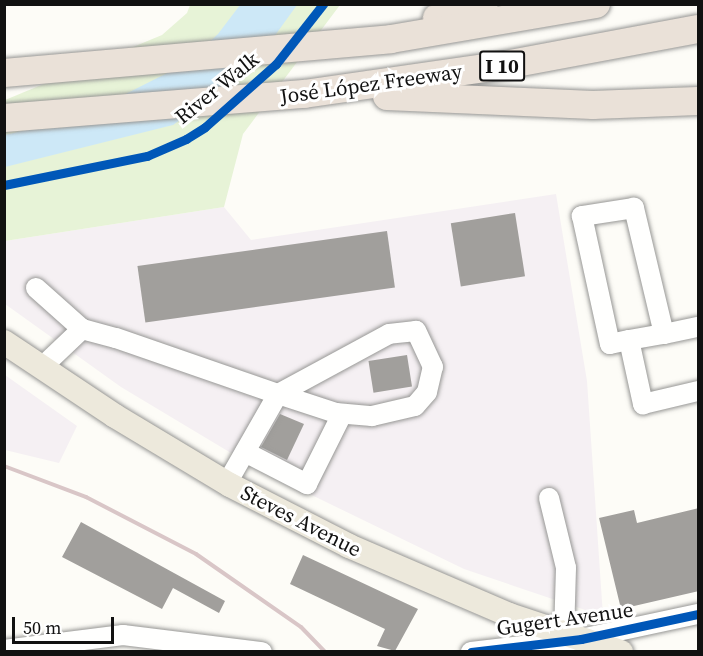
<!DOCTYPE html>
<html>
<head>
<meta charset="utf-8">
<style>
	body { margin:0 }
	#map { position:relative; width:703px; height:656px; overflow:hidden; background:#fdfcf7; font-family:"Source Serif 4",serif }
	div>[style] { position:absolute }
	.industrial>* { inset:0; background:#f5f0f3 }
	.green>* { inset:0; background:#e7f3d7 }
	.water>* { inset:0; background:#cde8f7 }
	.building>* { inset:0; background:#a19f9c; transform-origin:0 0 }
	.roads { filter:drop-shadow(0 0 2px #979795) drop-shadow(0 0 2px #979795) }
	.minor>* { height:20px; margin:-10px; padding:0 10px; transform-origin:10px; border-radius:10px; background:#fffffe }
	.major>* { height:24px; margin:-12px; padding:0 12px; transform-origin:12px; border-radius:12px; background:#ede9dc }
	.highway>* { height:28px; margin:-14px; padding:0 14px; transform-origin:14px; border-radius:14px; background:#eae1d8 }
	.rail>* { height:4px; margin:-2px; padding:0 2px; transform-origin:2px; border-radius:2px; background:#d9c6c7 }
	.cycleway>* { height:9px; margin:-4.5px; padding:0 4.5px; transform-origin:4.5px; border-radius:4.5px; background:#0057b8 }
	span { translate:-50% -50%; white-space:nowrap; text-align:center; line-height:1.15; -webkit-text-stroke:6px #fff; paint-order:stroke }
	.shield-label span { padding:2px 4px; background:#fff; border:2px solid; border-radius:4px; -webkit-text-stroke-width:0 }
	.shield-label { font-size:20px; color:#111; font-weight:700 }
	.street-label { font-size:21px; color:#111 }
	.frame { position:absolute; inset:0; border:6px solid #111; pointer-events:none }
	.scale { position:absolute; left:12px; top:617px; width:102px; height:27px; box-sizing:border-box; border:3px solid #111; border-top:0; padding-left:8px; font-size:18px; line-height:21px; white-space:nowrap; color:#111; -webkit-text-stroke:4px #fff; paint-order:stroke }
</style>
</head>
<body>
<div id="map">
	<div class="industrial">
		<div style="clip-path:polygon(556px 194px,587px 381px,603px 616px,464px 569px,256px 468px,121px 387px,5px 304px,5px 241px,224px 207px,251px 240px)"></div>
		<div style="clip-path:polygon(5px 375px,77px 426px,59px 463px,5px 450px)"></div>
	</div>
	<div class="green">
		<div style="clip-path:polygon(190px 5px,340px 5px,243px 134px,224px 207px,5px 241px,5px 100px,162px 35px,187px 13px)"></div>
	</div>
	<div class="water">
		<div style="clip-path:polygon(240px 5px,297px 5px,250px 70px,173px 125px,5px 167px,5px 135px,82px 116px,187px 63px,218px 34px)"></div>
	</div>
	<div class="building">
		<div style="left:515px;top:213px;width:64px;height:65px;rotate:81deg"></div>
		<div style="left:387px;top:231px;width:57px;height:252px;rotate:82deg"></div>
		<div style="left:407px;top:355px;width:32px;height:39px;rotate:81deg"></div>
		<div style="clip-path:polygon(280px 414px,304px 424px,287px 460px,261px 447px)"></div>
		<div style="clip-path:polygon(699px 508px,699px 591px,621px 609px,599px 518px,634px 510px,637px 523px)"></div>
		<div style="clip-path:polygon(81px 522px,225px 601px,219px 613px,173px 588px,162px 609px,62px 557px)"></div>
		<div style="clip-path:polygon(303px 555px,418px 609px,395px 651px,377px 646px,385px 629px,290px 584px)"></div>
	</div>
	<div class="roads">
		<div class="minor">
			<div style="left:36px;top:288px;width:62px;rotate:41.7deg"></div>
			<div style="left:664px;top:334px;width:130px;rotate:-103.4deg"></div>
			<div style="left:634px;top:208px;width:53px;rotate:171.3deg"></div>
			<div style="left:582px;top:216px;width:131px;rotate:77.7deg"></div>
			<div style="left:610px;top:344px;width:19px;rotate:-12deg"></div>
			<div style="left:629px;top:340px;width:36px;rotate:-10deg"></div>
			<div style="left:664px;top:334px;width:35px;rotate:-12deg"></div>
			<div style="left:629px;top:340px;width:66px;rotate:77.7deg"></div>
			<div style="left:643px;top:404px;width:57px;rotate:-13.3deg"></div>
			<div style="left:41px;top:368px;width:57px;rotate:-43.6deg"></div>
			<div style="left:82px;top:329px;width:35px;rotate:15deg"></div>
			<div style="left:116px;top:338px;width:171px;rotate:19.1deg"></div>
			<div style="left:278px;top:394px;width:61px;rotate:18.1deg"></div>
			<div style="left:336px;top:413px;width:36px;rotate:5deg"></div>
			<div style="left:372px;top:416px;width:44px;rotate:-13.1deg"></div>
			<div style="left:415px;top:406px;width:18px;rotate:-49deg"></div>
			<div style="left:427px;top:392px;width:26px;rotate:-77deg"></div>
			<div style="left:433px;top:367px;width:40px;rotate:-115deg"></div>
			<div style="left:416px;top:331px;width:27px;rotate:174deg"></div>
			<div style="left:389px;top:334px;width:126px;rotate:151.6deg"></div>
			<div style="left:278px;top:394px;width:103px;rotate:119.8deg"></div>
			<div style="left:245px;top:452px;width:70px;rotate:27.3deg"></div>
			<div style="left:307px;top:484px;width:78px;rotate:-63.4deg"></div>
			<div style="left:549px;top:498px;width:72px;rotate:76.3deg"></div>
			<div style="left:566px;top:568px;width:66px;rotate:91.7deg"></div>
			<div style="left:4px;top:650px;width:120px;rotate:-7.2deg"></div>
			<div style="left:123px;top:635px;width:140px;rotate:7deg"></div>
			<div style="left:471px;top:652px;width:111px;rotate:-6.7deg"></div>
			<div style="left:581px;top:639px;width:120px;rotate:-12.1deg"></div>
		</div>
		<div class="major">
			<div style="left:4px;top:342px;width:133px;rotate:33.7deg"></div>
			<div style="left:115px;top:416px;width:134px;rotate:31deg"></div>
			<div style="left:230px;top:485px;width:134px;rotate:27.1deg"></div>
			<div style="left:349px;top:546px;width:174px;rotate:23.3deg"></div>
			<div style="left:509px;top:615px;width:118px;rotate:18.3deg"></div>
		</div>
		<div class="highway">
			<div style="left:437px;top:18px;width:49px;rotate:-16.6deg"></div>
			<div style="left:4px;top:73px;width:388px;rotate:-5deg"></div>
			<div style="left:391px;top:39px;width:208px;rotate:-9.7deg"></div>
			<div style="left:387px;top:96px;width:206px;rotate:2.5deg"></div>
			<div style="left:593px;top:105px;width:105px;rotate:-2.2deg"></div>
			<div style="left:4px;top:118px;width:301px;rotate:-4.6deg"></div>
			<div style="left:304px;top:94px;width:203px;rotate:-8.2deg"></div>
			<div style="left:505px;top:65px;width:196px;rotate:-10.6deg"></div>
		</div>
	</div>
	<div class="rail">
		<div style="left:4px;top:466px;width:88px;rotate:20.7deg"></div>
		<div style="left:86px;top:497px;width:124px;rotate:27.4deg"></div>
		<div style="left:196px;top:554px;width:128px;rotate:34.8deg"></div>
		<div style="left:301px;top:627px;width:35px;rotate:46deg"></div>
	</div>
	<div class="cycleway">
		<div style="left:4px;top:185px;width:146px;rotate:-11.5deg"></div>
		<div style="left:147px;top:156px;width:43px;rotate:-23.6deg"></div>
		<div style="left:186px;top:139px;width:22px;rotate:-32deg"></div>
		<div style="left:205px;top:127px;width:95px;rotate:-41.6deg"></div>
		<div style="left:276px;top:64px;width:76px;rotate:-51.9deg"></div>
		<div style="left:471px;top:652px;width:111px;rotate:-6.7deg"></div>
		<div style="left:581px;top:639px;width:120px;rotate:-12.1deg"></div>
	</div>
	<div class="shield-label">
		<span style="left:502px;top:66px">I 10</span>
	</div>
	<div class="street-label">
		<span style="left:371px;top:84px;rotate:-8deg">José López Freeway</span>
		<span style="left:217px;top:88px;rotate:-39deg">River Walk</span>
		<span style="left:301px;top:521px;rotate:27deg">Steves Avenue</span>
		<span style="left:565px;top:619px;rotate:-8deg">Gugert Avenue</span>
	</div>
	<div class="frame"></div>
	<div class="scale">50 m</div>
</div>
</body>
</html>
